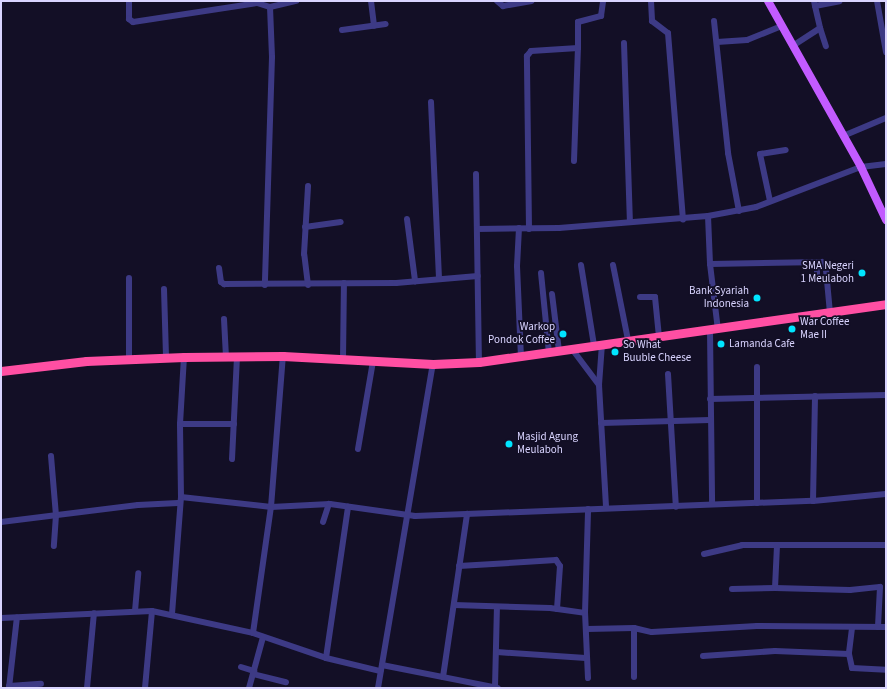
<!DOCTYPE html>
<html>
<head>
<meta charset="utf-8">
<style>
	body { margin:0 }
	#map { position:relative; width:887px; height:689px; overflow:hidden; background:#130f26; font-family:"Source Sans 3",sans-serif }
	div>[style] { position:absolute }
	.minor>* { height:6px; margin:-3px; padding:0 3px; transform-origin:3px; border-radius:3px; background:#3d3a85 }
	.major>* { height:8px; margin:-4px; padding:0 4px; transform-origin:4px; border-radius:4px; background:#c25bff }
	.highway>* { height:9px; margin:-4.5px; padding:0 4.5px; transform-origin:4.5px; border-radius:4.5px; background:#ff4fa3 }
	.dots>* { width:11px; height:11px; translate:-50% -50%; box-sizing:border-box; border:2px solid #130f26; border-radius:50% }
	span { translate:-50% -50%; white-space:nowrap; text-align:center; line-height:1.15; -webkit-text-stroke:3.5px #130f26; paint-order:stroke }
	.poi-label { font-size:11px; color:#d9d4ff }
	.right { translate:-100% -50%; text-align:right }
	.left { translate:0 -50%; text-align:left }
	.frame { position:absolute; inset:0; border:2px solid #d9d4ff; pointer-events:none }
</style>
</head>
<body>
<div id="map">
	<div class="minor">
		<div style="left:129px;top:1px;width:18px;rotate:90deg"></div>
		<div style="left:129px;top:19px;width:5px;rotate:37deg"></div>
		<div style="left:133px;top:22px;width:125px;rotate:-8.7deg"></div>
		<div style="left:257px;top:3px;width:14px;rotate:17deg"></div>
		<div style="left:270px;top:7px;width:50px;rotate:87.7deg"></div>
		<div style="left:272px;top:57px;width:228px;rotate:91.8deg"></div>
		<div style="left:371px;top:1px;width:25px;rotate:83deg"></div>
		<div style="left:497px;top:1px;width:8px;rotate:40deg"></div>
		<div style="left:503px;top:6px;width:29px;rotate:-10deg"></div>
		<div style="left:651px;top:1px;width:20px;rotate:87deg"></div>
		<div style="left:652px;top:21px;width:20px;rotate:37deg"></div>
		<div style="left:668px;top:33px;width:187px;rotate:85.4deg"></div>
		<div style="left:814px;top:1px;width:5px;rotate:79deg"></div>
		<div style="left:815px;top:6px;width:25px;rotate:-11deg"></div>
		<div style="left:877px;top:1px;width:52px;rotate:80deg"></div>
		<div style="left:815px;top:6px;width:23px;rotate:77deg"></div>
		<div style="left:270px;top:7px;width:27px;rotate:-13deg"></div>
		<div style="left:714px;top:21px;width:133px;rotate:83.9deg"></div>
		<div style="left:728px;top:153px;width:59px;rotate:79.3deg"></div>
		<div style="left:342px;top:30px;width:44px;rotate:-7.8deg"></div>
		<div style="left:717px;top:42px;width:30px;rotate:-4deg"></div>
		<div style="left:747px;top:40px;width:38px;rotate:-22deg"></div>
		<div style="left:624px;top:43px;width:178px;rotate:88.1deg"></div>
		<div style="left:794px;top:45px;width:31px;rotate:-33deg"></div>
		<div style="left:820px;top:28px;width:19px;rotate:72deg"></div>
		<div style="left:431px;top:102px;width:177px;rotate:87.4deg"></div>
		<div style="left:843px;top:136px;width:47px;rotate:-22.7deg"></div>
		<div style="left:574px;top:161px;width:113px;rotate:-88deg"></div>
		<div style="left:476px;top:174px;width:188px;rotate:89.1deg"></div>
		<div style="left:770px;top:201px;width:48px;rotate:-102deg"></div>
		<div style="left:760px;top:154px;width:26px;rotate:-9deg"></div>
		<div style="left:708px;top:216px;width:48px;rotate:87.6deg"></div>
		<div style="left:710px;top:264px;width:66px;rotate:83.1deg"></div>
		<div style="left:407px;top:219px;width:63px;rotate:82.6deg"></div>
		<div style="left:305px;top:227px;width:36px;rotate:-8deg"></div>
		<div style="left:519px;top:228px;width:38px;rotate:93deg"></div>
		<div style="left:517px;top:266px;width:90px;rotate:87.5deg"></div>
		<div style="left:477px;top:229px;width:82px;rotate:-0.7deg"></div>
		<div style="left:559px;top:228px;width:149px;rotate:-4.6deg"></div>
		<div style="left:708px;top:216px;width:49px;rotate:-10.6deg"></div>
		<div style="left:756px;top:207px;width:112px;rotate:-20.9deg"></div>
		<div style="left:861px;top:167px;width:25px;rotate:-7deg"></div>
		<div style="left:529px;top:229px;width:173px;rotate:-90.7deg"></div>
		<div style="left:527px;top:56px;width:6px;rotate:-51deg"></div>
		<div style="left:531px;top:51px;width:47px;rotate:-3.7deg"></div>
		<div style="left:578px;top:48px;width:26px;rotate:-90deg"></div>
		<div style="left:578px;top:22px;width:24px;rotate:-15deg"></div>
		<div style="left:601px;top:16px;width:15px;rotate:-82deg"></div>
		<div style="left:817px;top:262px;width:18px;rotate:90deg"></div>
		<div style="left:710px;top:264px;width:112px;rotate:-1deg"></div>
		<div style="left:822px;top:262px;width:9px;rotate:63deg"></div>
		<div style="left:826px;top:270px;width:43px;rotate:84.7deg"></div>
		<div style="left:581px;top:265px;width:81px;rotate:80.8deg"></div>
		<div style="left:613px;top:265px;width:76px;rotate:78.7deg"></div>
		<div style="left:219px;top:268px;width:14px;rotate:82deg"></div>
		<div style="left:221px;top:282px;width:4px;rotate:34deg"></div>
		<div style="left:224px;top:284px;width:172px;rotate:-0.3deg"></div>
		<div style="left:396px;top:283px;width:82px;rotate:-4.9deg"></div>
		<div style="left:541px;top:273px;width:80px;rotate:84.3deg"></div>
		<div style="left:308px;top:285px;width:31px;rotate:-97deg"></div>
		<div style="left:304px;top:254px;width:68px;rotate:-86.6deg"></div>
		<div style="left:164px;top:289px;width:69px;rotate:88.3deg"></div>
		<div style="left:552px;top:294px;width:57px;rotate:83deg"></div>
		<div style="left:640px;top:297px;width:15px"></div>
		<div style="left:655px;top:297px;width:40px;rotate:84.3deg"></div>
		<div style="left:224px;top:319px;width:38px;rotate:87deg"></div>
		<div style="left:710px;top:331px;width:173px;rotate:89.3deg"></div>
		<div style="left:602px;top:344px;width:41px;rotate:94.2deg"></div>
		<div style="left:599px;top:385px;width:123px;rotate:86.7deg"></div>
		<div style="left:572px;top:349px;width:45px;rotate:53.1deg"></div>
		<div style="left:129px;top:359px;width:81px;rotate:-90deg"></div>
		<div style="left:343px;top:360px;width:77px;rotate:-89.3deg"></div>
		<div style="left:668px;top:374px;width:133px;rotate:86.6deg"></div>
		<div style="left:710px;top:399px;width:176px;rotate:-1.3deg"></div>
		<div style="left:601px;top:423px;width:109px;rotate:-1.6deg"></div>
		<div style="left:180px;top:424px;width:54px"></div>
		<div style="left:358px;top:449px;width:89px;rotate:-80.3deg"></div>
		<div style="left:51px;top:456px;width:59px;rotate:85.2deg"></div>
		<div style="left:56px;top:515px;width:31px;rotate:94deg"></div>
		<div style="left:232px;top:459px;width:102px;rotate:-87.2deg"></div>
		<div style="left:181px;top:497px;width:91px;rotate:6.3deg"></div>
		<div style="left:271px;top:507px;width:59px;rotate:-2.9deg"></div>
		<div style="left:330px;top:504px;width:86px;rotate:8deg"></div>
		<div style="left:415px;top:516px;width:398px;rotate:-2.2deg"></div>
		<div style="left:813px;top:501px;width:73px;rotate:-5.5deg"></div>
		<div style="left:813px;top:501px;width:105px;rotate:-88.9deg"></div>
		<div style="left:757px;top:503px;width:136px;rotate:-90deg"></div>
		<div style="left:1px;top:522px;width:138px;rotate:-7.1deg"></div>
		<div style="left:138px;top:505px;width:40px;rotate:-2.9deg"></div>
		<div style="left:323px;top:522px;width:19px;rotate:-72deg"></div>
		<div style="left:704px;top:554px;width:39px;rotate:-13deg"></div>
		<div style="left:742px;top:545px;width:144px"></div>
		<div style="left:459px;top:566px;width:97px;rotate:-3.5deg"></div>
		<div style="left:556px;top:560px;width:7px;rotate:56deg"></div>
		<div style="left:560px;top:566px;width:43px;rotate:94deg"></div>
		<div style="left:775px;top:588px;width:75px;rotate:1.5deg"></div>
		<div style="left:850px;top:590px;width:30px;rotate:-6deg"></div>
		<div style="left:880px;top:587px;width:40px;rotate:92.9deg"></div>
		<div style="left:732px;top:589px;width:43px;rotate:-1.3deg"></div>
		<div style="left:775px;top:588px;width:42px;rotate:-87.3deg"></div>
		<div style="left:454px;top:605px;width:96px;rotate:1.8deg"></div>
		<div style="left:550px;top:608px;width:35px;rotate:8deg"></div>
		<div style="left:135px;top:611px;width:38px;rotate:-85deg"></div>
		<div style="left:172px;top:614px;width:117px;rotate:-85.6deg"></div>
		<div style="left:181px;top:497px;width:73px;rotate:-90.8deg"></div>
		<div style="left:180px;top:424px;width:67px;rotate:-86.6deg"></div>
		<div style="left:1px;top:618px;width:151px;rotate:-2.7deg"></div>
		<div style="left:152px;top:611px;width:103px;rotate:12.3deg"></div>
		<div style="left:253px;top:633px;width:77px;rotate:18.9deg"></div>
		<div style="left:326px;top:658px;width:56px;rotate:13.5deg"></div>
		<div style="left:634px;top:628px;width:49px;rotate:90deg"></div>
		<div style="left:852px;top:628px;width:26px;rotate:97deg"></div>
		<div style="left:849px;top:654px;width:14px;rotate:78deg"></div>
		<div style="left:852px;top:668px;width:34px;rotate:3deg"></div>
		<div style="left:587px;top:629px;width:47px;rotate:-1.2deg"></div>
		<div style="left:634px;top:628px;width:18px;rotate:13deg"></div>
		<div style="left:652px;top:632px;width:105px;rotate:-3.3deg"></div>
		<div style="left:757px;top:626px;width:129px;rotate:0.4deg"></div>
		<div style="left:253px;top:633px;width:127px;rotate:-81.9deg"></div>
		<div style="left:271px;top:507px;width:151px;rotate:-85.5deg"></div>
		<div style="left:497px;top:652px;width:89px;rotate:3.9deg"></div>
		<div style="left:703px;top:656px;width:72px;rotate:-4deg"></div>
		<div style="left:775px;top:651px;width:74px;rotate:2.3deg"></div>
		<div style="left:326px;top:658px;width:153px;rotate:-81.7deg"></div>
		<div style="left:382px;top:665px;width:118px;rotate:11.2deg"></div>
		<div style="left:241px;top:667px;width:14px;rotate:17deg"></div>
		<div style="left:253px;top:674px;width:34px;rotate:14deg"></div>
		<div style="left:443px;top:677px;width:165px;rotate:-81.6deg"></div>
		<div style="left:588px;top:678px;width:65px;rotate:-92.6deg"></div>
		<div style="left:585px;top:613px;width:104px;rotate:-88.3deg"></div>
		<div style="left:9px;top:686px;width:32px;rotate:-4deg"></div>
		<div style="left:495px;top:687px;width:80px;rotate:-88.6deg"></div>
		<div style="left:9px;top:688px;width:71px;rotate:-83.6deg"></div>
		<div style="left:87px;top:688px;width:75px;rotate:-84.7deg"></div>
		<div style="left:145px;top:688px;width:77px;rotate:-84.8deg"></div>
		<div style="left:249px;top:688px;width:53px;rotate:-74.6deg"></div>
		<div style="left:378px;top:688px;width:329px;rotate:-80.4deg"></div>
	</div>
	<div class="major">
		<div style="left:768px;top:1px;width:190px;rotate:60.7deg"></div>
		<div style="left:861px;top:167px;width:59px;rotate:64.7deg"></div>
	</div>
	<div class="highway">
		<div style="left:1px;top:371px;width:86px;rotate:-6.7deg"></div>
		<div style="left:86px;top:361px;width:98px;rotate:-2.3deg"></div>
		<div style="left:184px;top:357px;width:99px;rotate:-0.6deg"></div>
		<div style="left:283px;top:356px;width:150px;rotate:3.1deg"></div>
		<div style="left:433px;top:364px;width:46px;rotate:-2.5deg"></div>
		<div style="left:479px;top:362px;width:411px;rotate:-8.1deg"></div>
	</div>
	<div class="dots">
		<div style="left:862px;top:273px;background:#00e5ff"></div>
		<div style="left:757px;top:298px;background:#00e5ff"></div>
		<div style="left:792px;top:329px;background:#00e5ff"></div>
		<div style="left:563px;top:334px;background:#00e5ff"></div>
		<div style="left:721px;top:344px;background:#00e5ff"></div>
		<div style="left:615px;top:352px;background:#00e5ff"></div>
		<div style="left:509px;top:444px;background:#00e5ff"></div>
	</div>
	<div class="poi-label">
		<span class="right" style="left:854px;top:273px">SMA Negeri<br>1 Meulaboh</span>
		<span class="right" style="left:749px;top:298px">Bank Syariah<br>Indonesia</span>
		<span class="left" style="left:800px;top:329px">War Coffee<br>Mae II</span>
		<span class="right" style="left:555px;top:334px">Warkop<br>Pondok Coffee</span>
		<span class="left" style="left:729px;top:344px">Lamanda Cafe</span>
		<span class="left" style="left:623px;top:352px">So What<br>Buuble Cheese</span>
		<span class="left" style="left:517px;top:444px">Masjid Agung<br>Meulaboh</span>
	</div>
	<div class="frame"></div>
</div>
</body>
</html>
